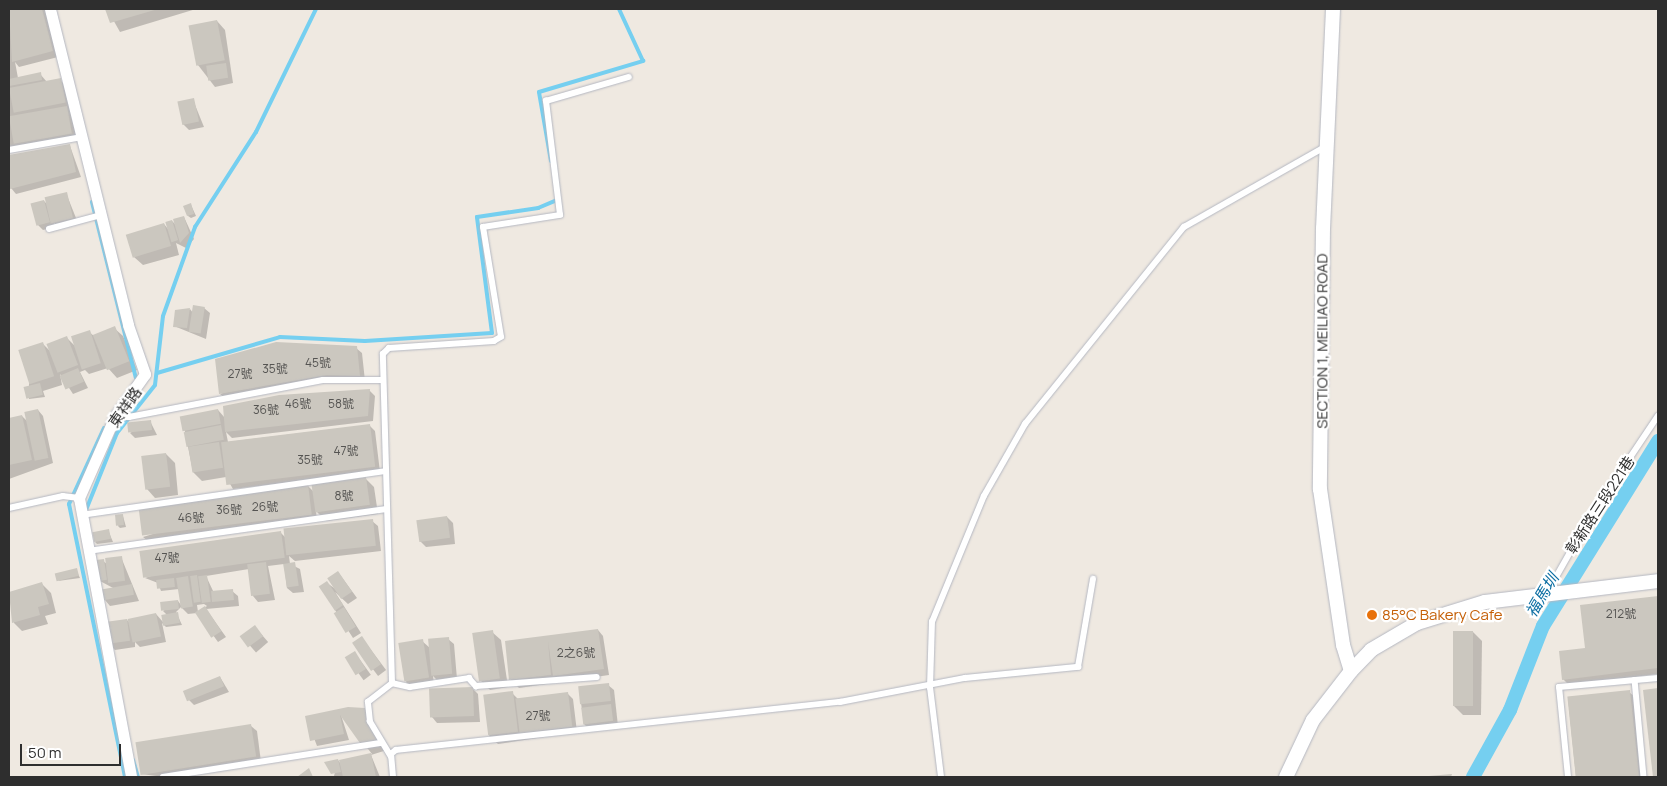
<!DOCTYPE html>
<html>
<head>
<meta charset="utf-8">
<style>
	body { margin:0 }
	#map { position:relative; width:1667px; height:786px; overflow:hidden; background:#efe9e1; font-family:Manrope,"Noto Sans TC",sans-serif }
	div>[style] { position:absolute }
	.shadow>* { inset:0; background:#0003; transform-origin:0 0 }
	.stream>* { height:4px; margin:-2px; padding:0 2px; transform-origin:2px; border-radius:2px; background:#75cff0 }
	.canal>* { height:14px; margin:-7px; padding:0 7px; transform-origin:7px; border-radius:7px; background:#75cff0 }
	.building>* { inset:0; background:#cbc7bf; transform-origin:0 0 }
	.roads { filter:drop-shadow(0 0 1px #b4b7c1) drop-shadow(0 0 1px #b4b7c1) }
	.service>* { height:5.5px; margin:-2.75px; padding:0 2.75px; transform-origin:2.75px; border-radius:2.75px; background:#fff }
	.minor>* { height:11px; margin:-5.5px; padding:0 5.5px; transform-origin:5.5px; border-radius:5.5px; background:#fff }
	.tertiary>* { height:14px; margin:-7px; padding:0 7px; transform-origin:7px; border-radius:7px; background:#fff }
	.dots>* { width:14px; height:14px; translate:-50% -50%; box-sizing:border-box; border:2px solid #fff; border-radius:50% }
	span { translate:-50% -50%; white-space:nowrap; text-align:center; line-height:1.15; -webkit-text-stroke:4.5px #fff; paint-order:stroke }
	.number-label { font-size:12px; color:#555452 }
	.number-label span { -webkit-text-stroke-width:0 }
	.street-label { font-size:15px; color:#2e2e2e }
	.food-label { font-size:15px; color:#c56008 }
	.left { translate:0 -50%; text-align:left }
	.water-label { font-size:16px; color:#0d6fa3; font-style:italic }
	.frame { position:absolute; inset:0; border:10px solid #2e2e2e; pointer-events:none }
	.scale { position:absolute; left:20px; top:744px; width:101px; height:22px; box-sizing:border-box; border:2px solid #2e2e2e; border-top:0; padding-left:6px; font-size:15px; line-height:18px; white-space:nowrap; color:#2e2e2e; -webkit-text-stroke:4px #fff; paint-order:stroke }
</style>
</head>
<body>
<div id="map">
	<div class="shadow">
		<div style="clip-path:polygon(9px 9px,46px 9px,58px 57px,19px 67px,15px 62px,18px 78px,40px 74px,47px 82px,60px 80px,69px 89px,77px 139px,9px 151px)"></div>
		<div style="clip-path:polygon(107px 9px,196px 9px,120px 32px)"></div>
		<div style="clip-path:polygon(217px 21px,225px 30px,233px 83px,215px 87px,198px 65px)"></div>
		<div style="clip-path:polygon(193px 100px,204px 127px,189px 130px,183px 124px)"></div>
		<div style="clip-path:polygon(70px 146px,81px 177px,16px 194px,11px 188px,9px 156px)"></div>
		<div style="clip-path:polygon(66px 193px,78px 223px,59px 228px,54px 223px,55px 227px,43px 230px,38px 225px,44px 201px,49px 206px)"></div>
		<div style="clip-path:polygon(191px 205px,196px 216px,191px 218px,188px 216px)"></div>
		<div style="clip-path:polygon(184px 217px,194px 239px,186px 248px,176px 243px,179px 255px,143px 265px,134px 257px,164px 224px,168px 229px,172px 221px,176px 225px)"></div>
		<div style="clip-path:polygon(204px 308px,210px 313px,206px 339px,174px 326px,190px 309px,193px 313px)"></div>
		<div style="clip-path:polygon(114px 328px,123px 336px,137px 370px,117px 378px,108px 368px,89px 374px,85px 370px,80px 372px,88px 388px,73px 394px,60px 374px,62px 385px,43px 391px,45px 397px,29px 399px,29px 384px,43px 344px,51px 352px,66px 337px,76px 347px,89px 332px,94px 336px)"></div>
		<div style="clip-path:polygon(356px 348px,362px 353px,365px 381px,333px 381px,226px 399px,220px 394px)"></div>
		<div style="clip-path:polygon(369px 390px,375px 396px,373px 421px,232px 438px,226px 432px,228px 442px,369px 425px,375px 431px,380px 472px,233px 489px,226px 477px,202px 481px,193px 472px,182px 417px,218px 410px,225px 418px)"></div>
		<div style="clip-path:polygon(38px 410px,43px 416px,53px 463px,9px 479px,9px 419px,22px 416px,27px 421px)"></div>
		<div style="clip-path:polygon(150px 421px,157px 435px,135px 438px,130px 433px)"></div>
		<div style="clip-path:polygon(166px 454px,175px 463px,178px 495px,155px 498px,147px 489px)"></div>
		<div style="clip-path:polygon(365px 478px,374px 487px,378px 514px,326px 521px,316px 511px,317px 521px,149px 542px,143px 537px,308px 486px,314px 492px)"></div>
		<div style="clip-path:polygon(123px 516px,126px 527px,120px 528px,118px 526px)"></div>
		<div style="clip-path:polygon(447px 517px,453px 523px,455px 544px,426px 547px,420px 541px)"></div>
		<div style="clip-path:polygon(evenodd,372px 521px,378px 526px,381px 551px,295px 561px,289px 556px,290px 564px,300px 569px,304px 592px,293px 593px,287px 588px,284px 564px,268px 566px,275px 600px,258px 602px,253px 596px,249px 569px,206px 576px,214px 593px,232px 591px,238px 596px,239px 606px,206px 609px,226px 637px,218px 642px,197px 613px,188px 614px,181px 607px,176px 612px,182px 625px,166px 627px,162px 623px,166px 642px,140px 647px,135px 642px,135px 647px,115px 650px,109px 644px,127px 620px,131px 624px,156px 614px,163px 622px,167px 615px,163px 611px,178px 601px,181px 605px,179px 589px,161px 591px,158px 583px,145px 578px,280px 532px,287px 539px,372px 521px,204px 604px,207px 606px,198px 612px,197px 605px,204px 604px)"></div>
		<div style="clip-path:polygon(108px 530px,113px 542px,97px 544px,95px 542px)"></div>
		<div style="clip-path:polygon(121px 557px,139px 601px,110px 606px,105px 600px,115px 589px,100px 581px,103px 561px,107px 564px)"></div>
		<div style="clip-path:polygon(76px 570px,80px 578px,58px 581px)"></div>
		<div style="clip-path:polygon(338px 572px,357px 598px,348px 604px,335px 592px,361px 633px,353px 638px,335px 610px,327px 583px,337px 590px)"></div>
		<div style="clip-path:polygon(42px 584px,51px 593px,56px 613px,45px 616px,48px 624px,22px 631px,14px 623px,9px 594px)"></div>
		<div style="clip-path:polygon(1658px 597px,1658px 674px,1569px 685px,1563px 679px,1586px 650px,1581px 606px)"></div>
		<div style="left:255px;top:627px;width:20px;height:16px;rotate:49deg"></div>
		<div style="clip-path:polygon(598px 630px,603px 636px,609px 675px,519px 688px,510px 679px,547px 638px)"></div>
		<div style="clip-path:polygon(492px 632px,501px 640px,508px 687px,490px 690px,481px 681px)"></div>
		<div style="clip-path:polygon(1473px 632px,1482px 641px,1481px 715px,1463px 715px,1454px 706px)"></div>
		<div style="left:362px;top:638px;width:40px;height:10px;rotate:53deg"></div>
		<div style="clip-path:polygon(448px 639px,454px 644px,457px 679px,438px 681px,433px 676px,434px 684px,411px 688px,406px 682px,422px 641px,430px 648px)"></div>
		<div style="left:355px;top:653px;width:27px;height:9px;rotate:54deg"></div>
		<div style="clip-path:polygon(220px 677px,229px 692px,194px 705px,188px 699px)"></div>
		<div style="clip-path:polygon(608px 685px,614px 690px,618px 726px,589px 729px,584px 724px,581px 703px)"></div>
		<div style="clip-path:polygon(472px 688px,478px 694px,480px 722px,437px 723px,432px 717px)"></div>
		<div style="clip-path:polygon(1658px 689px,1658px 777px,1654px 777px,1645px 691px)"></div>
		<div style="clip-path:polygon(1629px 692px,1635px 697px,1643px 777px,1576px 777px,1568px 698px)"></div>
		<div style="clip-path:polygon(512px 693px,518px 699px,567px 693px,573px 699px,577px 732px,498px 744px,489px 736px)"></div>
		<div style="clip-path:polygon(365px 710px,387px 750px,371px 755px,380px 777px,334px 776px,338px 760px,341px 764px,372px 754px,341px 715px,349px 740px,317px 746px,306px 717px)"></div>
		<div style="clip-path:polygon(251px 726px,257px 731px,261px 762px,164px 777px,141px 774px)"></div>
	</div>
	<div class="stream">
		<div style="left:551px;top:161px;width:70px;rotate:-99.9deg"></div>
		<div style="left:539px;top:92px;width:109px;rotate:-16.6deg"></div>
		<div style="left:643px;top:61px;width:57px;rotate:-114.8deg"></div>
		<div style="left:92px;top:202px;width:181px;rotate:76deg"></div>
		<div style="left:157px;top:373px;width:128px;rotate:-16.3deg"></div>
		<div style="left:280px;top:337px;width:85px;rotate:2.7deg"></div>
		<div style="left:365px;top:341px;width:127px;rotate:-3.6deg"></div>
		<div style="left:492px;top:333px;width:117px;rotate:-97.4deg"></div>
		<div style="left:477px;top:217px;width:62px;rotate:-8.4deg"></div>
		<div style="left:538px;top:208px;width:21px;rotate:-23deg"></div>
		<div style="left:104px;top:428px;width:84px;rotate:114.7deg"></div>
		<div style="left:69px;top:504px;width:279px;rotate:78.4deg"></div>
		<div style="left:86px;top:510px;width:83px;rotate:-68.1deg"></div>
		<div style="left:117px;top:433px;width:61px;rotate:-51.6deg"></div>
		<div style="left:155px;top:385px;width:69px;rotate:-83.4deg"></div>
		<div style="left:163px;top:316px;width:95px;rotate:-70.2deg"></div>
		<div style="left:195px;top:227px;width:113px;rotate:-57.3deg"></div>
		<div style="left:256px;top:132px;width:137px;rotate:-64deg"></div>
		<div style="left:133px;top:760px;width:18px;rotate:74deg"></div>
	</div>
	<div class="canal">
		<div style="left:1473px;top:777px;width:77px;rotate:-61.1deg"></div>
		<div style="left:1510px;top:710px;width:90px;rotate:-68.6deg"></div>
		<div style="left:1543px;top:626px;width:218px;rotate:-58.1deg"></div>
	</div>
	<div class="building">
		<div style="clip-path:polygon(9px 9px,42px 9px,53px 51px,12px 62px)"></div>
		<div style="clip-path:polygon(105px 9px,158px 9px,110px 23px)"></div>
		<div style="left:217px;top:20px;width:41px;height:29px;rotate:79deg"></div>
		<div style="left:226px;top:63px;width:15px;height:20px;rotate:82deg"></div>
		<div style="clip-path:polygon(41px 72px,42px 80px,9px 86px,9px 79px)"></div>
		<div style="left:61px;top:78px;width:25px;height:53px;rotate:79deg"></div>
		<div style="left:194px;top:98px;width:24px;height:17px;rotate:78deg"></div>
		<div style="left:67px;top:106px;width:28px;height:59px;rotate:80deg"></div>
		<div style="clip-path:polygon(70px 144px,76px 172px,10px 189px,9px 155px)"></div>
		<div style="left:67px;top:192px;width:27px;height:23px;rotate:77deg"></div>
		<div style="left:44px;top:200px;width:23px;height:14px;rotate:75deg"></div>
		<div style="clip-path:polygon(191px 203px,194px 214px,187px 216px,183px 206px)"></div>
		<div style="clip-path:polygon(184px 216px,189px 233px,180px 243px,173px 219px)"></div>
		<div style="left:172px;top:220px;width:21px;height:7px;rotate:73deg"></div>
		<div style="left:164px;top:223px;width:24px;height:40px;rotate:73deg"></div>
		<div style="left:193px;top:305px;width:12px;height:27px;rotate:9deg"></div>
		<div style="clip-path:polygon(190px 308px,187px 328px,173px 327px,175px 310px)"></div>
		<div style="left:115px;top:326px;width:38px;height:24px;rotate:68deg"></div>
		<div style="left:90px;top:330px;width:35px;height:20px;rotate:72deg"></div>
		<div style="left:67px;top:336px;width:31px;height:22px;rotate:69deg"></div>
		<div style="left:43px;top:342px;width:36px;height:26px;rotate:72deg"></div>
		<div style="clip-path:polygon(276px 342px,357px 346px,360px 376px,327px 375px,219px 394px,215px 359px)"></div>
		<div style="left:78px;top:368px;width:15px;height:20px;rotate:67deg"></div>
		<div style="left:40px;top:383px;width:12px;height:17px;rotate:76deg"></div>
		<div style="clip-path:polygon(370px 389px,368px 416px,225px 432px,223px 406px,279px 395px)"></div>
		<div style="left:38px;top:409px;width:50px;height:14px;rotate:78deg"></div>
		<div style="left:218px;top:409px;width:15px;height:39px;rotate:79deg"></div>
		<div style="clip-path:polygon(22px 415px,32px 460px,9px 465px,9px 418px)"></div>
		<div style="left:151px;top:420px;width:10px;height:24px;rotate:84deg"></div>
		<div style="left:370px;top:424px;width:43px;height:150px;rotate:83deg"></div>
		<div style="left:221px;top:425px;width:15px;height:38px;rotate:79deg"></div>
		<div style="left:219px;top:442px;width:26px;height:31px;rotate:81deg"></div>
		<div style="left:166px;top:453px;width:34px;height:25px;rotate:83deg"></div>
		<div style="left:366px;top:477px;width:28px;height:55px;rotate:82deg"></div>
		<div style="left:308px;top:484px;width:31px;height:171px;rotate:83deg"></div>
		<div style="left:123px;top:514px;width:11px;height:8px;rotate:85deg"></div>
		<div style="left:447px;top:516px;width:22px;height:31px;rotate:82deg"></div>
		<div style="left:373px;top:519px;width:27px;height:90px;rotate:84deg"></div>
		<div style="left:109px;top:529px;width:10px;height:17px;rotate:79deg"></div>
		<div style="left:281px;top:531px;width:27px;height:143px;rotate:82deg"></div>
		<div style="left:122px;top:556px;width:25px;height:17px;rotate:83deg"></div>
		<div style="left:104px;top:559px;width:21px;height:8px;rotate:82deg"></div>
		<div style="left:266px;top:562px;width:32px;height:19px;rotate:83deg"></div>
		<div style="left:295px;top:562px;width:24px;height:12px;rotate:81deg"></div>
		<div style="left:77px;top:568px;width:8px;height:23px;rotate:76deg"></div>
		<div style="left:338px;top:571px;width:25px;height:13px;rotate:56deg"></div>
		<div style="left:197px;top:575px;width:27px;height:7px;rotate:82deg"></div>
		<div style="left:207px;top:575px;width:27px;height:9px;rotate:82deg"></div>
		<div style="left:188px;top:576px;width:31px;height:12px;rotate:81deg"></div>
		<div style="left:174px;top:578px;width:9px;height:18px;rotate:84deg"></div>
		<div style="left:327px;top:581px;width:29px;height:10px;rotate:56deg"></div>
		<div style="clip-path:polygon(42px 582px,49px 604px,38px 607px,40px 615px,12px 623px,9px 592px)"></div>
		<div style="left:132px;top:584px;width:11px;height:31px;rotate:80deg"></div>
		<div style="left:233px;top:589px;width:11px;height:22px;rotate:85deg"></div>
		<div style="clip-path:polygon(1658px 596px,1658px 668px,1562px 680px,1559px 651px,1585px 648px,1580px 605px)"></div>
		<div style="left:178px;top:600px;width:9px;height:18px;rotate:84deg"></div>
		<div style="left:205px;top:606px;width:30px;height:12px;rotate:57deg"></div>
		<div style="left:344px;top:607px;width:23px;height:12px;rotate:59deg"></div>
		<div style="left:178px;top:612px;width:11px;height:17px;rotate:80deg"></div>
		<div style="left:156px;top:613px;width:24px;height:29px;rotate:78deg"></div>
		<div style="left:127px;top:619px;width:22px;height:22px;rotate:82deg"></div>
		<div style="left:255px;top:625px;width:14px;height:19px;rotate:54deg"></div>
		<div style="clip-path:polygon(598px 629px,604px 669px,553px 676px,548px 641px,551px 675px,509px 680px,505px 641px)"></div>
		<div style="left:493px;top:630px;width:49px;height:21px;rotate:82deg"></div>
		<div style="left:1453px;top:631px;width:20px;height:75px"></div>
		<div style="left:362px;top:636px;width:34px;height:12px;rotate:56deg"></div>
		<div style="left:449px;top:637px;width:37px;height:21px;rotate:85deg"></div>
		<div style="left:423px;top:639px;width:39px;height:25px;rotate:81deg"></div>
		<div style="left:355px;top:651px;width:21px;height:12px;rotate:59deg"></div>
		<div style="left:220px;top:676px;width:11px;height:40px;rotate:68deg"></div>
		<div style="left:609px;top:683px;width:18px;height:31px;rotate:84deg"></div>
		<div style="left:473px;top:687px;width:29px;height:44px;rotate:88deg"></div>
		<div style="clip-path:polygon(1658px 688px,1658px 777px,1653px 777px,1643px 690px)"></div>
		<div style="left:1630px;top:690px;width:87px;height:63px;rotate:84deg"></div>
		<div style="left:513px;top:691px;width:41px;height:30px;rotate:83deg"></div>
		<div style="left:568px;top:692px;width:35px;height:53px;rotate:83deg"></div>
		<div style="left:611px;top:704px;width:17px;height:30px;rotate:83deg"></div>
		<div style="clip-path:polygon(348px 707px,365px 708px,379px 741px,362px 746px,340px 715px,344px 734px,310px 741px,305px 716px)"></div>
		<div style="left:251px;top:724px;width:33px;height:117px;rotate:81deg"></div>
		<div style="clip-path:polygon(371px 753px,376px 777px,343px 777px,339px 760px)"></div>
		<div style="clip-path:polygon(338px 759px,341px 772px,331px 774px,324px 762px)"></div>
		<div style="clip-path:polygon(309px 768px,313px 777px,297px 777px)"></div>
		<div style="clip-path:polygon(1452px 774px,1451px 777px,1429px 777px,1429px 776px)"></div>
	</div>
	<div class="roads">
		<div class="service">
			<div style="left:9px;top:150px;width:74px;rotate:-10.1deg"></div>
			<div style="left:49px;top:229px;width:54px;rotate:-15.1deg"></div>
			<div style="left:115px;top:416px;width:14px;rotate:4deg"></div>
			<div style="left:129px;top:417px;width:197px;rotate:-10.8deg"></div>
			<div style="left:323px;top:380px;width:59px"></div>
			<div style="left:9px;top:508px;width:55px;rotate:-12.5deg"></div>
			<div style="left:63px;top:496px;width:16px;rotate:7deg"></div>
			<div style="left:81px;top:515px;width:307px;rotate:-8.2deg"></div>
			<div style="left:88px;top:551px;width:301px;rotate:-8deg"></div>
			<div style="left:1547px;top:593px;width:85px;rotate:-60.4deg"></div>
			<div style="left:1589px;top:519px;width:124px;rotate:-56.2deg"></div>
			<div style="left:1635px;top:680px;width:97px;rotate:84.7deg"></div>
			<div style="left:392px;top:683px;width:18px;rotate:13deg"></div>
			<div style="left:410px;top:687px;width:60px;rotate:-8.7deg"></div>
			<div style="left:469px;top:678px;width:11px;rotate:49deg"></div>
			<div style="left:476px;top:686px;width:121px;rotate:-4.3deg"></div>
			<div style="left:391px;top:757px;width:41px;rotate:-121deg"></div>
			<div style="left:370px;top:722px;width:20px;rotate:-96deg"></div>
			<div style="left:368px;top:702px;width:31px;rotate:-38deg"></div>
			<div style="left:392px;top:683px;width:329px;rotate:-91.6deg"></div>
			<div style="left:383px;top:354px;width:8px;rotate:-45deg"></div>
			<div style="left:389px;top:348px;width:105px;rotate:-3.8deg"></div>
			<div style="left:494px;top:341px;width:8px;rotate:-30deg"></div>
			<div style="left:501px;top:337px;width:111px;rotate:-99.3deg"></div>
			<div style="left:483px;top:227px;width:78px;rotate:-8.9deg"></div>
			<div style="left:560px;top:215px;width:115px;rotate:-97deg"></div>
			<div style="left:546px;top:101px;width:86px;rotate:-16.1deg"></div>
			<div style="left:163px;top:777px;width:221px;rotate:-8.9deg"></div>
			<div style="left:393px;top:777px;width:23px;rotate:-95deg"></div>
			<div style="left:391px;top:754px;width:6px;rotate:-39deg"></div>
			<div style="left:396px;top:750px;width:447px;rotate:-6.2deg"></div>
			<div style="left:840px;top:702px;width:127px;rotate:-10.9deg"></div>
			<div style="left:965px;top:678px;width:114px;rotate:-5.6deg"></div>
			<div style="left:1078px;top:667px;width:89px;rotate:-80.3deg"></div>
			<div style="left:941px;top:777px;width:90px;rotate:-97deg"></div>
			<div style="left:930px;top:688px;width:66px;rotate:-88.3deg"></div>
			<div style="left:932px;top:622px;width:136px;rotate:-67.6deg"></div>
			<div style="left:984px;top:496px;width:83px;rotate:-60.3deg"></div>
			<div style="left:1025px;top:424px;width:253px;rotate:-51.1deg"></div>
			<div style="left:1184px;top:227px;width:162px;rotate:-29.6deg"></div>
			<div style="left:1568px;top:777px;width:90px;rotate:-95.7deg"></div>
			<div style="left:1559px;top:687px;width:99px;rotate:-5.2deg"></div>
		</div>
		<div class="minor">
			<div style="left:50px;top:9px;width:325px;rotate:76.1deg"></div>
			<div style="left:128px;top:325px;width:52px;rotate:70.9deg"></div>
			<div style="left:145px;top:374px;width:52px;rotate:125.5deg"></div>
			<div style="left:115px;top:416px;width:90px;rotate:113.7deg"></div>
			<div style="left:79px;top:498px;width:284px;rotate:79.4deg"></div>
		</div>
		<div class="tertiary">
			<div style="left:1333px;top:9px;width:219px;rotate:92.6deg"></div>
			<div style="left:1323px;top:228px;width:261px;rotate:90.7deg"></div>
			<div style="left:1320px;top:489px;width:158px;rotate:81.6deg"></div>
			<div style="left:1343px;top:645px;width:27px;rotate:73deg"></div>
			<div style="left:1286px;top:777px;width:63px;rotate:-64.7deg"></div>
			<div style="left:1313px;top:720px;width:62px;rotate:-52.2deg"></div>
			<div style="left:1351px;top:671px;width:29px;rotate:-46deg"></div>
			<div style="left:1371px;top:650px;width:53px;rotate:-30.4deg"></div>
			<div style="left:1417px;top:623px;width:71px;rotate:-17.2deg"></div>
			<div style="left:1485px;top:602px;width:174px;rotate:-6.9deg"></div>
		</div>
	</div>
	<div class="dots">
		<div style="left:1372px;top:615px;background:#e8710a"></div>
	</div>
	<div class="number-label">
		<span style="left:318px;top:363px">45號</span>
		<span style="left:275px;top:369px">35號</span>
		<span style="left:240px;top:374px">27號</span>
		<span style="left:298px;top:404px">46號</span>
		<span style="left:341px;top:404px">58號</span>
		<span style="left:266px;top:410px">36號</span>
		<span style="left:346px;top:451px">47號</span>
		<span style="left:310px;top:460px">35號</span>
		<span style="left:344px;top:496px">8號</span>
		<span style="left:265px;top:507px">26號</span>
		<span style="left:229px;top:510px">36號</span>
		<span style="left:191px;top:518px">46號</span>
		<span style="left:167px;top:558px">47號</span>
		<span style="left:1621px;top:614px">212號</span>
		<span style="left:576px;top:653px">2之6號</span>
		<span style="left:538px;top:716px">27號</span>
	</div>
	<div class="street-label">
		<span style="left:1322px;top:341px;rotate:-90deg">SECTION 1, MEILIAO ROAD</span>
		<span style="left:125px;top:407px;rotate:-55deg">東祥路</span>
		<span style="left:1600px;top:505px;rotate:-57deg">彰新路三段221巷</span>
	</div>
	<div class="food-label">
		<span class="left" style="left:1382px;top:615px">85°C Bakery Cafe</span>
	</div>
	<div class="water-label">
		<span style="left:1542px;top:595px;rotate:-59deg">福馬圳</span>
	</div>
	<div class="frame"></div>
	<div class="scale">50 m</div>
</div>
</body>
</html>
